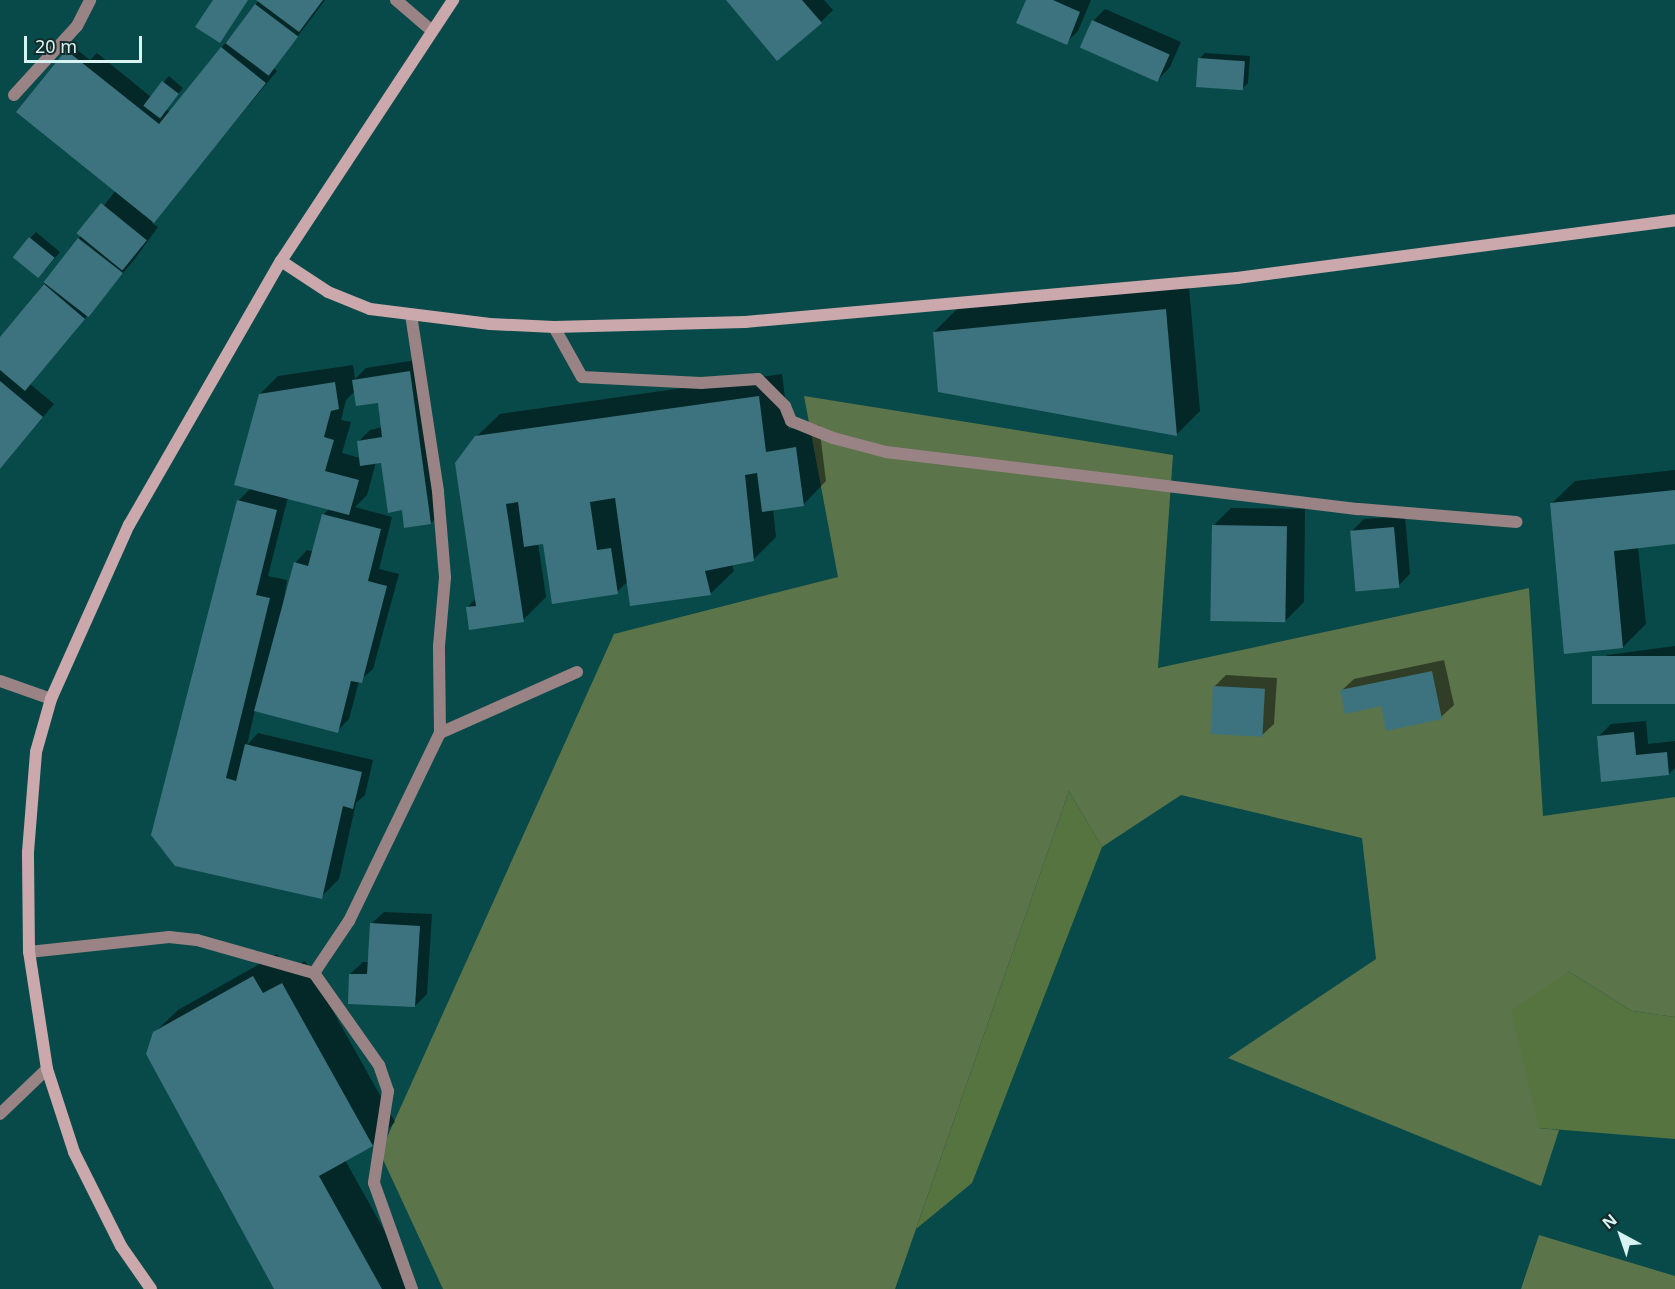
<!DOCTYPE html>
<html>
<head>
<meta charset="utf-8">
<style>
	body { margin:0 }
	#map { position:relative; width:1675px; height:1289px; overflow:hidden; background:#084a49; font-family:"Noto Sans",sans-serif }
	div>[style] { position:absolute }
	.green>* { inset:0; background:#5c744a }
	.forest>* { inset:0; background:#567440 }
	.shadow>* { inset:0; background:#0007 }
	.building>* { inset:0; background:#3c737e; transform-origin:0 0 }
	.lane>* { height:12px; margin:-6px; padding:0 6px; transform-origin:6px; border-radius:6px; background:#998385 }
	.street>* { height:12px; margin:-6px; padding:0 6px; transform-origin:6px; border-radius:6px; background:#998385 }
	.secondary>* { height:12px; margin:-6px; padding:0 6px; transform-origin:6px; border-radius:6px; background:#cba8ab }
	span { translate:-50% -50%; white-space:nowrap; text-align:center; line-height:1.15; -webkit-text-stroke:5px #132c2b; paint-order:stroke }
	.north { position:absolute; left:1591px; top:1205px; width:60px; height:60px; -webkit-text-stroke:4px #132c2b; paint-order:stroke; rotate:320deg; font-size:16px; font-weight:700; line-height:24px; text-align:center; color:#d7f4f3 }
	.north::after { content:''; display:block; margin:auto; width:21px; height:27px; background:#d7f4f3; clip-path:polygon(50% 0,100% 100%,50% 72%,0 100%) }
	.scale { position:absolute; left:24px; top:36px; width:118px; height:27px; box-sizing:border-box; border:3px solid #d7f4f3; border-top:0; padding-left:8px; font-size:18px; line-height:21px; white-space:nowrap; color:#d7f4f3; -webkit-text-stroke:4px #132c2b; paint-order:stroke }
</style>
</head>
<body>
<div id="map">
	<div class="green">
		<div style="clip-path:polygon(804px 396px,1173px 455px,1158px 668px,1529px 588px,1543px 816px,1675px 797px,1675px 1017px,1632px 1011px,1568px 971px,1539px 1128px,1559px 1130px,1541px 1186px,1228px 1058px,1376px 959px,1362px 838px,1181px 795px,1102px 847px,1069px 791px,895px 1289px,443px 1289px,380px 1153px,614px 634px,838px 577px)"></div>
		<div style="clip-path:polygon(1539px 1235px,1675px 1276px,1675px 1289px,1521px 1289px)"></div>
	</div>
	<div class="forest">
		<div style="clip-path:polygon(1069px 791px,1102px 847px,972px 1183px,916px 1229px)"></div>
		<div style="clip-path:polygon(1568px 971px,1632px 1011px,1675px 1017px,1675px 1139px,1539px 1128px,1511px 1011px)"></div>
	</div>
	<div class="shadow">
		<div style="clip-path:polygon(259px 0,325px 0,274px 68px,277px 71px,152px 223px,158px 227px,134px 260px,30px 384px,54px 404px,0 469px,0 340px,116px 190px,67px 51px,72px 46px,90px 60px,97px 53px,151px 97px,169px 76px,183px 88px,166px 109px,171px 112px)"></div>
		<div style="clip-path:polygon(728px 0,824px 0,833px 10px,821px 22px)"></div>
		<div style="clip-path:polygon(1027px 0,1091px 0,1078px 31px,1066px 43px)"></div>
		<div style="clip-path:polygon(1105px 9px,1181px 42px,1170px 67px,1158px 80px,1093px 21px)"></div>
		<div style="clip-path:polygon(1205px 53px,1250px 56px,1248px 83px,1242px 89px,1199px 59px)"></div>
		<div style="clip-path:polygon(36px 232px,60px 252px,45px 270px,30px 238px)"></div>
		<div style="clip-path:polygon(1189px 287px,1200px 411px,1177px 434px,934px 332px,957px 309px)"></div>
		<div style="clip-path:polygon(evenodd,422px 359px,443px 511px,431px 523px,403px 509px,382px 461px,376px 462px,367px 495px,355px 507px,392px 517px,379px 569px,399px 574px,373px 669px,359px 681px,349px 719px,337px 731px,255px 710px,247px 745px,258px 733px,373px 760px,365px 795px,356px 803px,339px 879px,321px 897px,176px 865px,238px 501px,251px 488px,260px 394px,278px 376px,353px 365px,355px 379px,366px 368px,422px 359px,355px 391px,379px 401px,383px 427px,370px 430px,358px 442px,360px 458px,342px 453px,351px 422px,341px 420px,346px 400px,355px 391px,422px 359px,288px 497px,330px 508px,324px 514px,314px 552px,307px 550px,295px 563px,282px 611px,287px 580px,268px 576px,288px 497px)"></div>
		<div style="clip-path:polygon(782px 374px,789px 429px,819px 425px,826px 481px,803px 505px,773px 509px,776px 537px,753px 560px,732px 564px,734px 571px,710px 594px,628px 581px,617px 592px,544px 542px,538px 543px,546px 597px,523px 620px,467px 608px,476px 598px,476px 437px,500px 414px)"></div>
		<div style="clip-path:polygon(1675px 470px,1675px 543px,1638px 547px,1646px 624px,1623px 647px,1551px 504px,1575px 481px)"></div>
		<div style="clip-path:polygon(1231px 508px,1305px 509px,1304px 602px,1286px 620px,1213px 526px)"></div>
		<div style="clip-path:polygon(1405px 516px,1410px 574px,1398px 586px,1352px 531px,1364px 519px)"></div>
		<div style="clip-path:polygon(1675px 646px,1675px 703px,1595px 667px,1607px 655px)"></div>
		<div style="clip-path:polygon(1444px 660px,1454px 705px,1441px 717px,1341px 691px,1354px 679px)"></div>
		<div style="clip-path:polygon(1226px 675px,1277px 678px,1274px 724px,1261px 736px,1214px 687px)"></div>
		<div style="clip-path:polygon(1646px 721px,1648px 744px,1675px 741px,1675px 768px,1669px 774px,1599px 736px,1611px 724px)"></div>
		<div style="clip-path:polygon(384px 912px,432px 914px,427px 994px,415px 1006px,350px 974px,363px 962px,369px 962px,371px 924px)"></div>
		<div style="clip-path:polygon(277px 954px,286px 972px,305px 961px,395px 1122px,372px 1145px,345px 1160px,417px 1289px,276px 1289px,154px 1033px,178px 1010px)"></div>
	</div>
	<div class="building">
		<div style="clip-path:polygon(213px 0,248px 0,220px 43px,195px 27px)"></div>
		<div style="clip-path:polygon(256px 0,323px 0,299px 32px)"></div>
		<div style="clip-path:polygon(726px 0,802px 0,822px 23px,777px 61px)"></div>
		<div style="clip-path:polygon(1026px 0,1053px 0,1080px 12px,1067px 45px,1016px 23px)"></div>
		<div style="left:255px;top:4px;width:54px;height:49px;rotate:37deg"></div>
		<div style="left:1092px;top:20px;width:85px;height:30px;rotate:24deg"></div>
		<div style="clip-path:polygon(221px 47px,266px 83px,154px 223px,16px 112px,66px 50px,159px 124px)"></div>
		<div style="left:1198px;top:58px;width:47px;height:29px;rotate:4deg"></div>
		<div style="left:162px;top:81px;width:21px;height:31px;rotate:37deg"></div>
		<div style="left:101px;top:203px;width:59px;height:39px;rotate:39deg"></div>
		<div style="left:29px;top:237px;width:33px;height:26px;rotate:39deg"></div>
		<div style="left:78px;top:238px;width:57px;height:56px;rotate:38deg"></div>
		<div style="clip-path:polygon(44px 284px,85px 319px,25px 391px,0 370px,0 337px)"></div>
		<div style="clip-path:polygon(1166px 309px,1177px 436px,938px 392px,933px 332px)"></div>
		<div style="clip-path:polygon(410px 371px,431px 524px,404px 528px,402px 510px,388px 513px,381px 463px,360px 466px,357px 441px,382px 437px,378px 403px,356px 406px,352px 380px)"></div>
		<div style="clip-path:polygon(0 381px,43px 417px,0 469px)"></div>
		<div style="clip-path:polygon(335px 382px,339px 409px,331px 411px,324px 437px,334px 440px,325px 471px,359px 480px,349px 515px,234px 485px,259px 394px)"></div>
		<div style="clip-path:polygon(759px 396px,766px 452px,796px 447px,804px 506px,762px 512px,757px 473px,745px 475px,754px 561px,705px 571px,711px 595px,630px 606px,615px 498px,590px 502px,597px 550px,611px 548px,618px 594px,552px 604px,543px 544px,524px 547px,518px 502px,506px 504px,524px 622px,469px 630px,466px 607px,476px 606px,455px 463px,475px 436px)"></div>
		<div style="clip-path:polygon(1675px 490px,1675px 544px,1614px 551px,1623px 648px,1564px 654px,1550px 503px)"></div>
		<div style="clip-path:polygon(237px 500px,277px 510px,256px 595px,270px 598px,226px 778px,236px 781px,245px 744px,362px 772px,353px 809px,343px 806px,322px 899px,175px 866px,151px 835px)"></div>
		<div style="clip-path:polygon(322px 514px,381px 529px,368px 581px,387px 586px,362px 683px,351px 681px,338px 733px,254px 711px,294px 562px,308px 566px)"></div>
		<div style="left:1212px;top:525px;width:75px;height:96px;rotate:1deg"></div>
		<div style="left:1394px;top:527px;width:61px;height:44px;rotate:85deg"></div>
		<div style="left:1675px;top:656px;width:48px;height:83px;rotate:90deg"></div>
		<div style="clip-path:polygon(1432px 671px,1442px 719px,1386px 731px,1381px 706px,1345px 714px,1340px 690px)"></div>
		<div style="left:1213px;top:686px;width:52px;height:48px;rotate:3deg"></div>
		<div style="clip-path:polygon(1634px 732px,1636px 755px,1667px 752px,1669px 775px,1601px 782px,1597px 736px)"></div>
		<div style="clip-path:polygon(370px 923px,420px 926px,415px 1007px,348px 1004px,349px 974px,367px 974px)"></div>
		<div style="clip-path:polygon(253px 976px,263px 993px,282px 983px,373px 1146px,319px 1176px,382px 1289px,274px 1289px,146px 1054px,153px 1032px)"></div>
	</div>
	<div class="lane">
		<div style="left:314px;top:973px;width:113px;rotate:54.8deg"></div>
		<div style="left:379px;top:1065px;width:28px;rotate:71deg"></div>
		<div style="left:388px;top:1091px;width:93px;rotate:98.7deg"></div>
		<div style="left:374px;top:1183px;width:113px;rotate:70.3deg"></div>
	</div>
	<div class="street">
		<div style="left:396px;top:0;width:46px;rotate:40.6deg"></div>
		<div style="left:14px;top:95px;width:93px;rotate:-47.6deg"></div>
		<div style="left:77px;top:26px;width:29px;rotate:-63deg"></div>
		<div style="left:554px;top:327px;width:57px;rotate:60.8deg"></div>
		<div style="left:582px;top:377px;width:119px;rotate:2.9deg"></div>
		<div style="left:701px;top:383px;width:57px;rotate:-4deg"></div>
		<div style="left:758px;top:379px;width:38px;rotate:45deg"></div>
		<div style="left:785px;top:406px;width:16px;rotate:68deg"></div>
		<div style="left:791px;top:421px;width:45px;rotate:22deg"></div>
		<div style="left:833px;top:438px;width:55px;rotate:14.8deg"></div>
		<div style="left:886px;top:452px;width:476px;rotate:6.9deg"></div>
		<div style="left:1359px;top:509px;width:158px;rotate:4.7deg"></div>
		<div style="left:0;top:681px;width:54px;rotate:19.4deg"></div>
		<div style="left:440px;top:733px;width:150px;rotate:-24deg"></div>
		<div style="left:29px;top:952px;width:141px;rotate:-6.1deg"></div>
		<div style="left:169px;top:937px;width:28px;rotate:6deg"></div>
		<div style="left:197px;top:940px;width:122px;rotate:15.8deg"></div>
		<div style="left:314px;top:973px;width:63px;rotate:-56.1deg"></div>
		<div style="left:349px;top:921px;width:209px;rotate:-64.2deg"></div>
		<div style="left:440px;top:733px;width:87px;rotate:-90.7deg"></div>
		<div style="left:439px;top:646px;width:69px;rotate:-85deg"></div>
		<div style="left:445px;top:577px;width:86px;rotate:-94.7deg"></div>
		<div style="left:438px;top:491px;width:178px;rotate:-98.7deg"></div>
		<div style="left:0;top:1114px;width:65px;rotate:-43.8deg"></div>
	</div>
	<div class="secondary">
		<div style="left:281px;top:261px;width:56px;rotate:33.4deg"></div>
		<div style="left:328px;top:292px;width:45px;rotate:22deg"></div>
		<div style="left:370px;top:309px;width:121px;rotate:7.1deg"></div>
		<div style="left:490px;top:324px;width:64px;rotate:2.7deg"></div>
		<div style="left:554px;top:327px;width:191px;rotate:-1.5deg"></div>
		<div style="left:745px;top:322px;width:494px;rotate:-5.1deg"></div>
		<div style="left:1237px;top:278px;width:442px;rotate:-7.5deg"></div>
		<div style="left:151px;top:1289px;width:52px;rotate:-124.9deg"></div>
		<div style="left:121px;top:1246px;width:105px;rotate:-116.6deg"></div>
		<div style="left:74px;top:1152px;width:87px;rotate:-108deg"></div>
		<div style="left:47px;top:1069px;width:118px;rotate:-98.7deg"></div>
		<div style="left:29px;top:952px;width:100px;rotate:-90.6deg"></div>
		<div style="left:28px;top:852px;width:100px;rotate:-85.4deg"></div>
		<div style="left:36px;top:752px;width:55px;rotate:-74.2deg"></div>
		<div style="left:51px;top:699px;width:191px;rotate:-65.9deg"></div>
		<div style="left:129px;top:525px;width:305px;rotate:-60.1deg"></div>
		<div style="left:281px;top:261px;width:313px;rotate:-56.6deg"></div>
	</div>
	<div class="north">N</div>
	<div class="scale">20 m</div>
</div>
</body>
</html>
